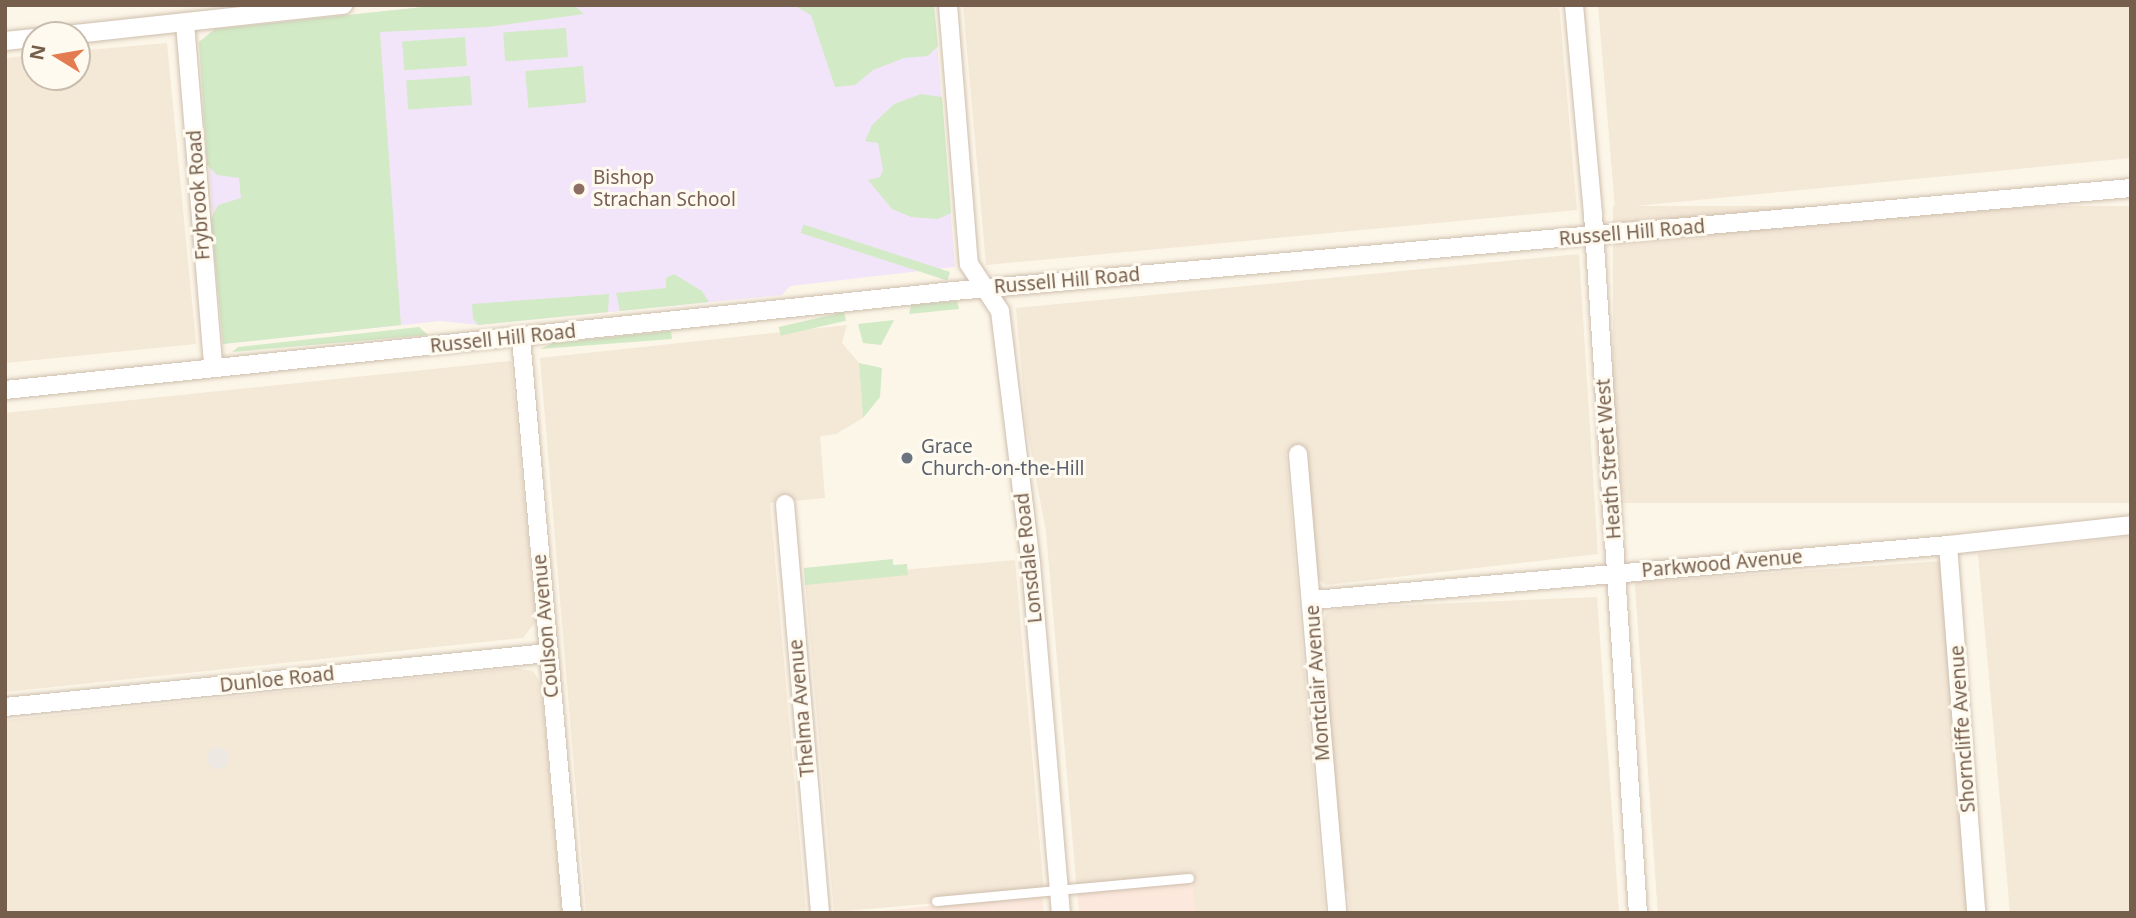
<!DOCTYPE html>
<html>
<head>
<meta charset="utf-8">
<style>
	body { margin:0 }
	#map { position:relative; width:2136px; height:918px; overflow:hidden; background:#fcf6e8; font-family:"Noto Sans",sans-serif }
	div>[style] { position:absolute }
	.residential>* { inset:0; background:#f4e8d7; transform-origin:0 0 }
	.commercial>* { inset:0; background:#fce8dc }
	.industrial>* { inset:0; background:#ede8e1 }
	.round { border-radius:50% }
	.education>* { inset:0; background:#f3e5f9 }
	.green>* { inset:0; background:#d2eac6; transform-origin:0 0 }
	.roads { filter:drop-shadow(0 0 2px #cebeae) drop-shadow(0 0 2px #cebeae) }
	.lane>* { height:9px; margin:-4.5px; padding:0 4.5px; transform-origin:4.5px; border-radius:4.5px; background:#fff }
	.street>* { height:18px; margin:-9px; padding:0 9px; transform-origin:9px; border-radius:9px; background:#fff }
	.dots>* { width:19px; height:19px; translate:-50% -50%; box-sizing:border-box; border:4px solid #fffaef; border-radius:50% }
	span { translate:-50% -50%; white-space:nowrap; text-align:center; line-height:1.15; -webkit-text-stroke:6px #fffaef; paint-order:stroke }
	.education-label { font-size:19px; color:#785e54 }
	.left { translate:0 -50%; text-align:left }
	.street-label { font-size:19px; color:#765e4c }
	.worship-label { font-size:19px; color:#5b616d }
	.frame { position:absolute; inset:0; border:7px solid #765e4c; pointer-events:none }
	.north { position:absolute; left:21px; top:21px; width:70px; height:70px; box-sizing:border-box; background:#fffaef; border:2px solid #c8bcae; border-radius:50%; rotate:281deg; font-size:19px; font-weight:700; line-height:28px; text-align:center; color:#765e4c }
	.north::after { content:''; display:block; margin:auto; width:24px; height:32px; background:#e37c50; clip-path:polygon(50% 0,100% 100%,50% 72%,0 100%) }
</style>
</head>
<body>
<div id="map">
	<div class="residential">
		<div style="clip-path:polygon(963px 5px,1559px 5px,1577px 210px,986px 265px)"></div>
		<div style="clip-path:polygon(1598px 5px,2131px 5px,2131px 158px,1615px 208px)"></div>
		<div style="clip-path:polygon(167px 43px,196px 344px,5px 363px,5px 58px,35px 55px,35px 77px,77px 77px,77px 51px)"></div>
		<div style="left:2131px;top:206px;width:297px;height:518px;rotate:90deg"></div>
		<div style="clip-path:polygon(1579px 254px,1598px 554px,1326px 585px,1318px 579px,1307px 451px,1286px 453px,1325px 913px,1195px 913px,1191px 881px,1077px 892px,1046px 532px,1026px 425px,1016px 308px)"></div>
		<div style="clip-path:polygon(847px 325px,842px 343px,859px 363px,863px 418px,836px 434px,820px 436px,825px 498px,770px 503px,806px 913px,586px 913px,540px 358px)"></div>
		<div style="clip-path:polygon(511px 361px,536px 621px,523px 638px,5px 692px,5px 413px)"></div>
		<div style="clip-path:polygon(2131px 536px,2131px 913px,2010px 913px,1978px 554px)"></div>
		<div style="left:1015px;top:560px;width:335px;height:211px;rotate:85deg"></div>
		<div style="left:1943px;top:561px;width:353px;height:309px;rotate:86deg"></div>
		<div style="clip-path:polygon(1597px 597px,1619px 913px,1350px 913px,1348px 891px,1344px 891px,1322px 630px,1326px 613px,1339px 608px)"></div>
		<div style="clip-path:polygon(515px 668px,533px 671px,541px 684px,562px 913px,5px 913px,5px 720px)"></div>
	</div>
	<div class="commercial">
		<div style="clip-path:polygon(1192px 881px,1195px 913px,1079px 913px,1077px 892px)"></div>
		<div style="clip-path:polygon(1042px 894px,1044px 913px,863px 913px)"></div>
	</div>
	<div class="industrial">
		<div class="round" style="left:207px;top:747px;width:22px;height:22px"></div>
	</div>
	<div class="education">
		<div style="clip-path:polygon(442px 5px,934px 5px,955px 267px,790px 286px,782px 295px,478px 325px,441px 321px,223px 344px,199px 42px,215px 29px)"></div>
	</div>
	<div class="green">
		<div style="clip-path:polygon(442px 5px,574px 5px,584px 14px,488px 27px,380px 32px,401px 325px,223px 344px,211px 219px,218px 205px,241px 198px,239px 178px,217px 175px,207px 165px,199px 42px,215px 29px)"></div>
		<div style="clip-path:polygon(793px 5px,934px 5px,938px 46px,928px 56px,904px 58px,873px 70px,855px 85px,835px 87px,811px 15px)"></div>
		<div style="left:566px;top:28px;width:29px;height:63px;rotate:86deg"></div>
		<div style="left:465px;top:37px;width:29px;height:63px;rotate:86deg"></div>
		<div style="left:583px;top:66px;width:37px;height:58px;rotate:85deg"></div>
		<div style="left:470px;top:76px;width:29px;height:64px;rotate:86deg"></div>
		<div style="clip-path:polygon(921px 94px,942px 97px,951px 213px,938px 219px,911px 217px,892px 209px,868px 180px,880px 177px,883px 170px,878px 143px,865px 141px,872px 125px,894px 104px)"></div>
		<div style="left:950px;top:272px;width:9px;height:154px;rotate:108deg"></div>
		<div style="clip-path:polygon(674px 274px,702px 291px,709px 302px,620px 311px,616px 293px,666px 288px,666px 278px)"></div>
		<div style="clip-path:polygon(609px 294px,608px 312px,478px 325px,473px 319px,472px 304px)"></div>
		<div style="clip-path:polygon(957px 301px,959px 309px,909px 314px,911px 305px)"></div>
		<div style="left:844px;top:312px;width:9px;height:67px;rotate:77deg"></div>
		<div style="clip-path:polygon(894px 320px,881px 345px,863px 343px,858px 324px)"></div>
		<div style="clip-path:polygon(419px 327px,428px 335px,232px 352px,238px 347px)"></div>
		<div style="clip-path:polygon(671px 331px,672px 339px,540px 349px,553px 343px)"></div>
		<div style="clip-path:polygon(859px 363px,882px 368px,880px 397px,863px 418px)"></div>
		<div style="clip-path:polygon(893px 559px,893px 565px,907px 564px,908px 575px,805px 585px,804px 568px)"></div>
	</div>
	<div class="roads">
		<div class="lane">
			<div style="left:936px;top:901px;width:254px;rotate:-5.2deg"></div>
		</div>
		<div class="street">
			<div style="left:948px;top:5px;width:260px;rotate:85.4deg"></div>
			<div style="left:969px;top:264px;width:56px;rotate:56.6deg"></div>
			<div style="left:1000px;top:311px;width:255px;rotate:83deg"></div>
			<div style="left:1031px;top:564px;width:350px;rotate:85.1deg"></div>
			<div style="left:1574px;top:5px;width:210px;rotate:84.8deg"></div>
			<div style="left:1593px;top:214px;width:700px;rotate:86.32deg"></div>
			<div style="left:185px;top:23px;width:344px;rotate:85.3deg"></div>
			<div style="left:66px;top:35px;width:279px;rotate:-6.2deg"></div>
			<div style="left:5px;top:41px;width:30px;rotate:-6deg"></div>
			<div style="left:521px;top:338px;width:577px;rotate:84.93deg"></div>
			<div style="left:5px;top:390px;width:954px;rotate:-5.96deg"></div>
			<div style="left:954px;top:291px;width:1181px;rotate:-5deg"></div>
			<div style="left:1298px;top:454px;width:461px;rotate:85.1deg"></div>
			<div style="left:785px;top:504px;width:410px;rotate:85.1deg"></div>
			<div style="left:1948px;top:545px;width:369px;rotate:85.6deg"></div>
			<div style="left:1313px;top:600px;width:637px;rotate:-4.95deg"></div>
			<div style="left:1948px;top:545px;width:184px;rotate:-6.2deg"></div>
			<div style="left:5px;top:707px;width:546px;rotate:-5.68deg"></div>
		</div>
	</div>
	<div class="dots">
		<div style="left:579px;top:189px;background:#8d6e63"></div>
		<div style="left:907px;top:458px;background:#6b7280"></div>
	</div>
	<div class="education-label">
		<span class="left" style="left:593px;top:189px">Bishop<br>Strachan School</span>
	</div>
	<div class="street-label">
		<span style="left:199px;top:195px;rotate:-94deg">Frybrook Road</span>
		<span style="left:1632px;top:233px;rotate:-5deg">Russell Hill Road</span>
		<span style="left:1067px;top:281px;rotate:-5deg">Russell Hill Road</span>
		<span style="left:503px;top:339px;rotate:-6deg">Russell Hill Road</span>
		<span style="left:1609px;top:459px;rotate:-94deg">Heath Street West</span>
		<span style="left:1029px;top:558px;rotate:-96deg">Lonsdale Road</span>
		<span style="left:1722px;top:564px;rotate:-5deg">Parkwood Avenue</span>
		<span style="left:546px;top:626px;rotate:-95deg">Coulson Avenue</span>
		<span style="left:277px;top:680px;rotate:-6deg">Dunloe Road</span>
		<span style="left:1318px;top:683px;rotate:-94deg">Montclair Avenue</span>
		<span style="left:802px;top:708px;rotate:-95deg">Thelma Avenue</span>
		<span style="left:1963px;top:729px;rotate:-94deg">Shorncliffe Avenue</span>
	</div>
	<div class="worship-label">
		<span class="left" style="left:921px;top:458px">Grace<br>Church-on-the-Hill</span>
	</div>
	<div class="frame"></div>
	<div class="north">N</div>
</div>
</body>
</html>
